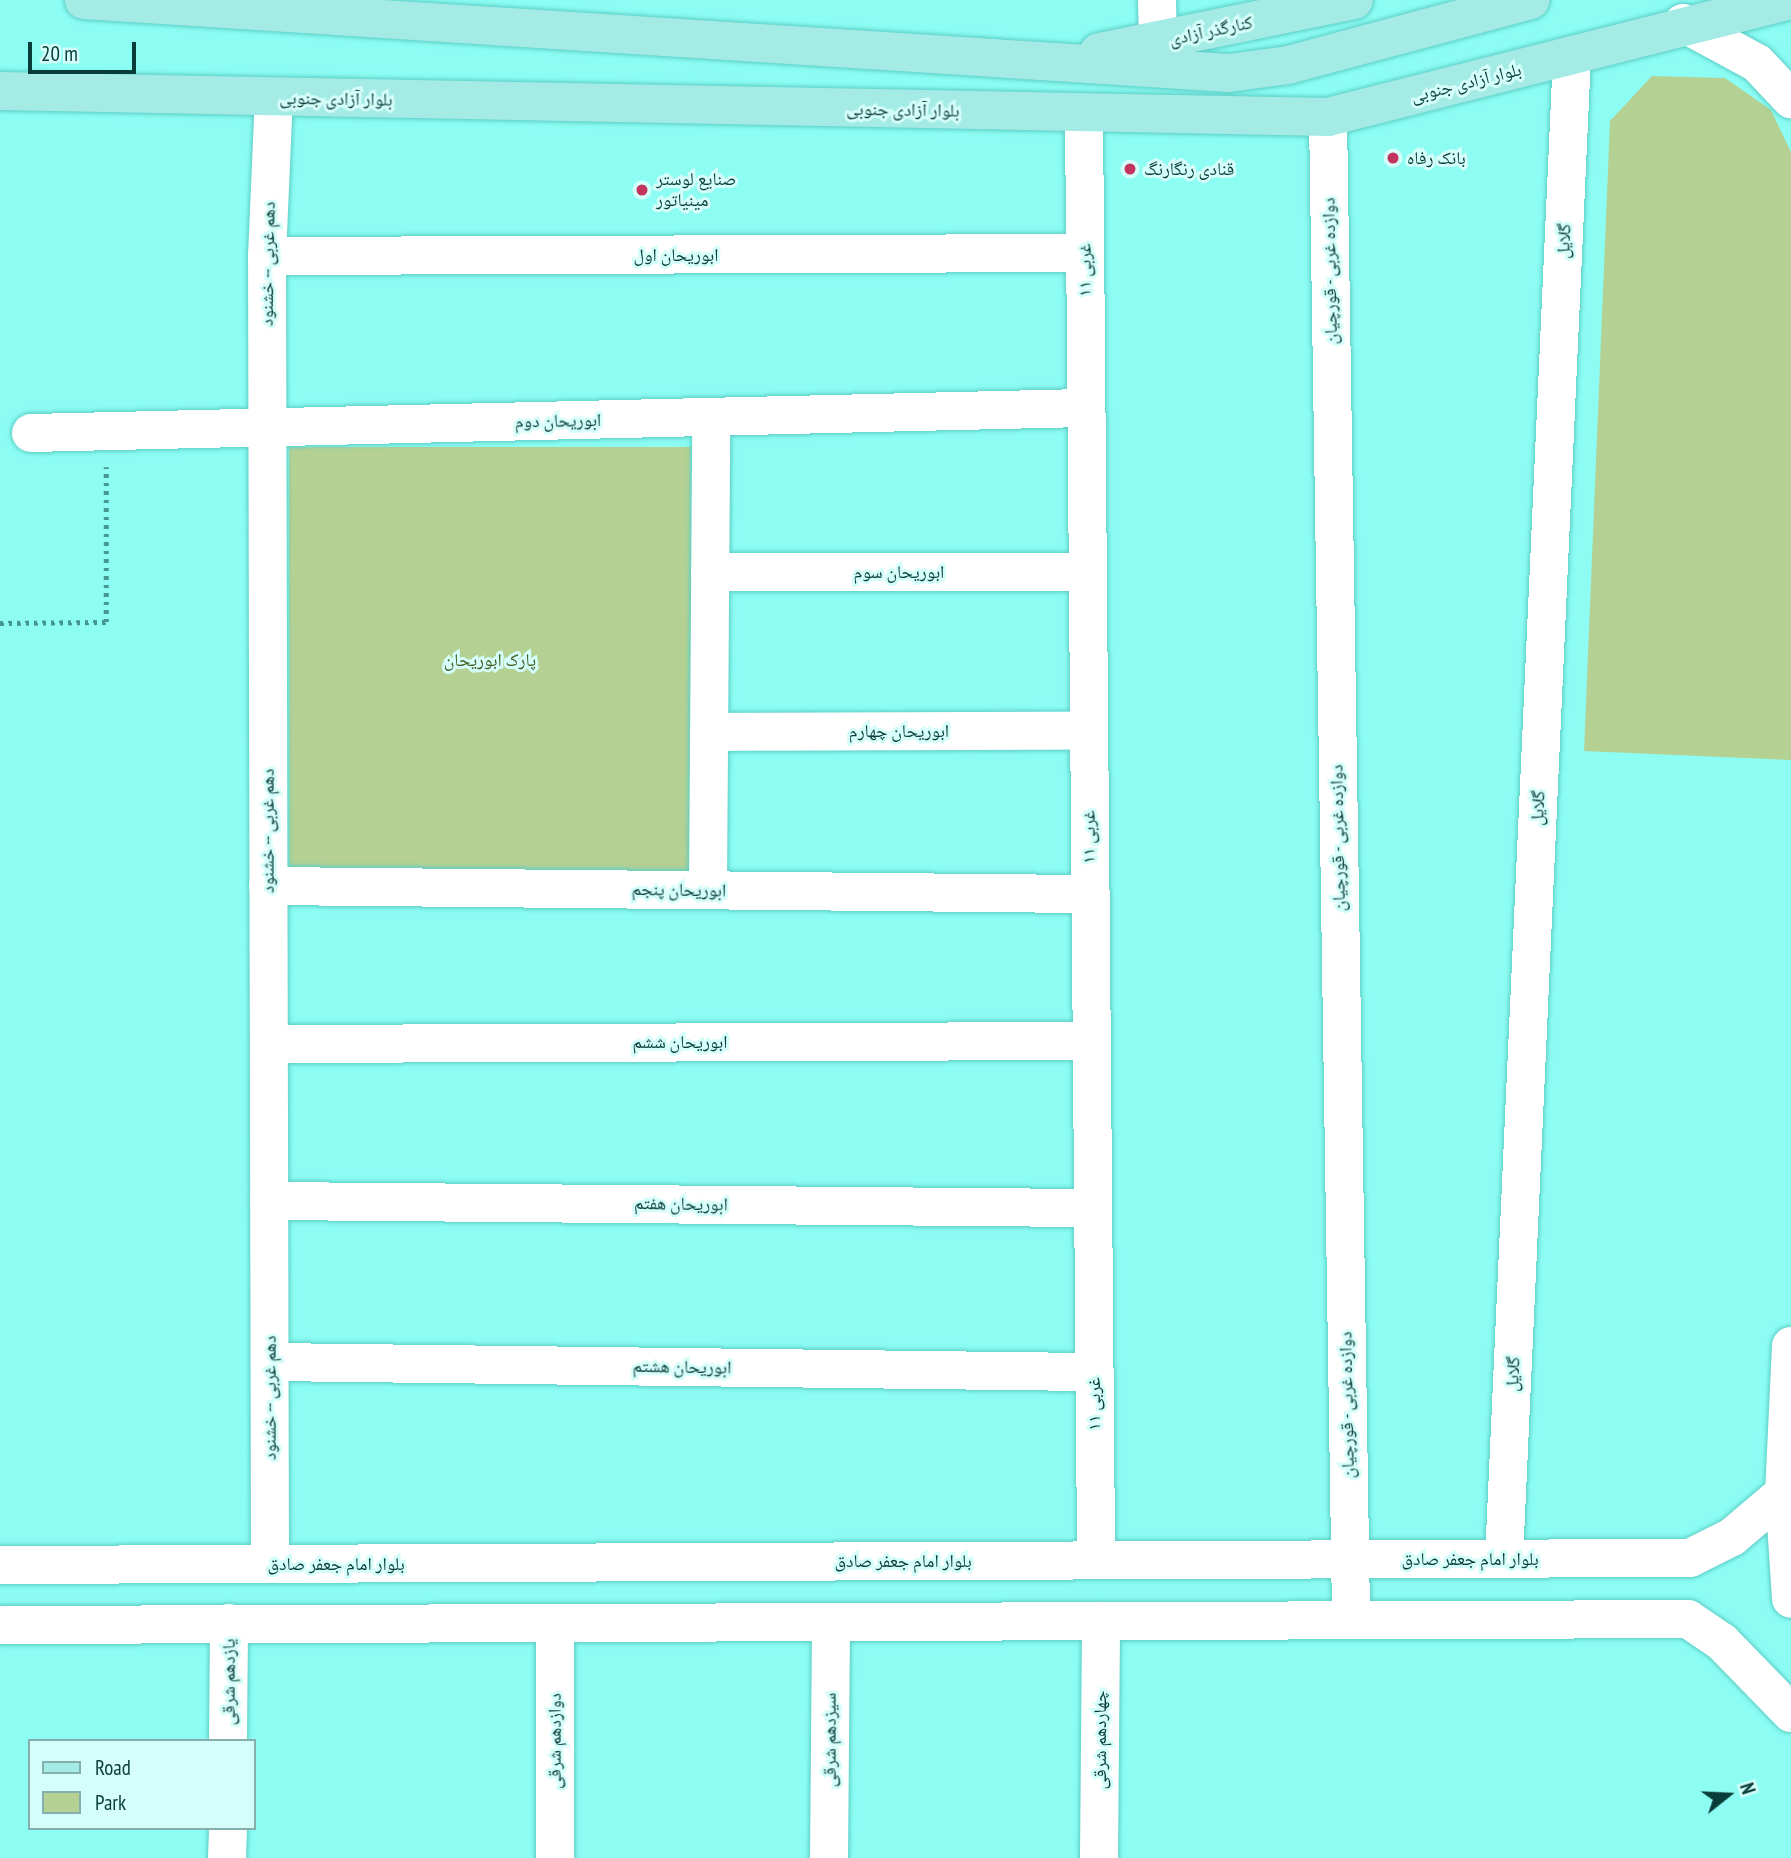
<!DOCTYPE html>
<html>
<head>
<meta charset="utf-8">
<style>
	body { margin:0 }
	#map { position:relative; width:1791px; height:1858px; overflow:hidden; background:#8dfdf4; font-family:"PT Sans Narrow","Noto Naskh Arabic",sans-serif }
	div>[style] { position:absolute }
	.green>* { inset:0; background:#b4d193; transform-origin:0 0 }
	.path>* { height:4.5px; margin-top:-2.25px; transform-origin:0; background:repeating-linear-gradient(90deg,#469690 0 3.5px,transparent 0 8.5px) }
	.roads { filter:drop-shadow(0 0 2px #5ccec6) drop-shadow(0 0 2px #5ccec6) }
	.minor>* { height:38px; margin:-19px; padding:0 19px; transform-origin:19px; border-radius:19px; background:#fff }
	.secondary>* { height:38px; margin:-19px; padding:0 19px; transform-origin:19px; border-radius:19px; background:#fff }
	.primary>* { height:38px; margin:-19px; padding:0 19px; transform-origin:19px; border-radius:19px; background:#a4ebe5 }
	.dots>* { width:19px; height:19px; translate:-50% -50%; box-sizing:border-box; border:4px solid #d5fdf9; border-radius:50% }
	span { translate:-50% -50%; white-space:nowrap; text-align:center; line-height:1.15; -webkit-text-stroke:6px #d5fdf9; paint-order:stroke }
	.street-label { font-size:18px; color:#083d3a }
	.poi-label { font-size:18px; color:#083d3a }
	.left { translate:0 -50%; text-align:left }
	.park-label { font-size:18px; color:#435b20 }
	.legend { position:absolute; left:28px; top:1739px; width:228px; height:91px; box-sizing:border-box; background:#d5fdf9; border:2px solid #83b0ad; margin:0; padding:9px 12px; list-style:none; font-size:21px; color:#083d3a }
	.legend li { display:flex; align-items:center; gap:14px; height:35px }
	.legend b { width:35px; border:2px solid #83b0ad }
	.north { position:absolute; left:1693px; top:1760px; width:70px; height:70px; -webkit-text-stroke:5px #d5fdf9; paint-order:stroke; rotate:72deg; font-size:19px; font-weight:700; line-height:28px; text-align:center; color:#083d3a }
	.north::after { content:''; display:block; margin:auto; width:24px; height:32px; background:#083d3a; clip-path:polygon(50% 0,100% 100%,50% 72%,0 100%) }
	.scale { position:absolute; left:28px; top:42px; width:108px; height:32px; box-sizing:border-box; border:4px solid #083d3a; border-top:0; padding-left:9px; font-size:21px; line-height:24px; white-space:nowrap; color:#083d3a; -webkit-text-stroke:5px #d5fdf9; paint-order:stroke }
</style>
</head>
<body>
<div id="map">
	<div class="green">
		<div style="clip-path:polygon(1652px 76px,1725px 78px,1771px 110px,1791px 152px,1791px 760px,1584px 751px,1610px 121px)"></div>
		<div style="left:289px;top:447px;width:402px;height:424px"></div>
	</div>
	<div class="path">
		<div style="left:0;top:623px;width:106px;rotate:-0.5deg"></div>
		<div style="left:106px;top:622px;width:155px;rotate:-90deg"></div>
	</div>
	<div class="roads">
		<div class="minor">
			<div style="left:1157px;top:0;width:42px;rotate:88.6deg"></div>
			<div style="left:1084px;top:113px;width:1447px;rotate:89.52deg"></div>
			<div style="left:1328px;top:117px;width:1501px;rotate:89.12deg"></div>
			<div style="left:267px;top:256px;width:818px;rotate:-0.21deg"></div>
			<div style="left:31px;top:433px;width:1055px;rotate:-1.36deg"></div>
			<div style="left:710px;top:572px;width:377px"></div>
			<div style="left:709px;top:732px;width:380px;rotate:-0.2deg"></div>
			<div style="left:268px;top:886px;width:822px;rotate:0.56deg"></div>
			<div style="left:708px;top:890px;width:473px;rotate:-89.6deg"></div>
			<div style="left:269px;top:1044px;width:822px;rotate:-0.21deg"></div>
			<div style="left:269px;top:1201px;width:824px;rotate:0.49deg"></div>
			<div style="left:270px;top:1362px;width:824px;rotate:0.7deg"></div>
			<div style="left:1504px;top:1559px;width:1505px;rotate:-87.41deg"></div>
			<div style="left:270px;top:1564px;width:1308px;rotate:-90.13deg"></div>
			<div style="left:267px;top:256px;width:158px;rotate:-87.5deg"></div>
			<div style="left:555px;top:1623px;width:235px;rotate:90deg"></div>
			<div style="left:228px;top:1741px;width:118px;rotate:-89.5deg"></div>
			<div style="left:227px;top:1858px;width:30px;rotate:-88deg"></div>
			<div style="left:829px;top:1858px;width:236px;rotate:-89.5deg"></div>
			<div style="left:1099px;top:1858px;width:237px;rotate:-89.5deg"></div>
		</div>
		<div class="secondary">
			<div style="left:1683px;top:23px;width:84px;rotate:28.4deg"></div>
			<div style="left:1757px;top:63px;width:50px;rotate:46.6deg"></div>
			<div style="left:1791px;top:1346px;width:147px;rotate:92.7deg"></div>
			<div style="left:1784px;top:1493px;width:106px;rotate:86.2deg"></div>
			<div style="left:0;top:1565px;width:1690px;rotate:-0.24deg"></div>
			<div style="left:1690px;top:1558px;width:47px;rotate:-26.6deg"></div>
			<div style="left:1732px;top:1537px;width:68px;rotate:-40.2deg"></div>
			<div style="left:0;top:1625px;width:1688px;rotate:-0.2deg"></div>
			<div style="left:1688px;top:1619px;width:41px;rotate:34.1deg"></div>
			<div style="left:1722px;top:1642px;width:99px;rotate:45.8deg"></div>
		</div>
		<div class="primary">
			<div style="left:84px;top:0;width:1147px;rotate:3.65deg"></div>
			<div style="left:1229px;top:73px;width:60px;rotate:-7.7deg"></div>
			<div style="left:1288px;top:65px;width:251px;rotate:-15deg"></div>
			<div style="left:1099px;top:52px;width:260px;rotate:-11.5deg"></div>
			<div style="left:0;top:91px;width:1328px;rotate:1.12deg"></div>
			<div style="left:1328px;top:117px;width:478px;rotate:-14.2deg"></div>
		</div>
	</div>
	<div class="dots">
		<div style="left:1393px;top:158px;background:#c2335d"></div>
		<div style="left:1130px;top:169px;background:#c2335d"></div>
		<div style="left:642px;top:190px;background:#c2335d"></div>
	</div>
	<div class="street-label">
		<span style="left:1211px;top:31px;rotate:-12deg">کنارگذر آزادی</span>
		<span style="left:1466px;top:83px;rotate:-14deg">بلوار آزادی جنوبی</span>
		<span style="left:336px;top:99px;rotate:1deg">بلوار آزادی جنوبی</span>
		<span style="left:903px;top:110px;rotate:1deg">بلوار آزادی جنوبی</span>
		<span style="left:1564px;top:241px;rotate:-87deg">گلایل</span>
		<span style="left:676px;top:255px">ابوریحان اول</span>
		<span style="left:268px;top:264px;rotate:-89deg">دهم غربی -- خشنود</span>
		<span style="left:1085px;top:270px;rotate:-90deg">۱۱ غربی</span>
		<span style="left:1330px;top:271px;rotate:-91deg">دوازده غربی - قورچیان</span>
		<span style="left:558px;top:421px;rotate:-1deg">ابوریحان دوم</span>
		<span style="left:899px;top:572px">ابوریحان سوم</span>
		<span style="left:899px;top:731px">ابوریحان چهارم</span>
		<span style="left:1538px;top:808px;rotate:-87deg">گلایل</span>
		<span style="left:268px;top:831px;rotate:-90deg">دهم غربی -- خشنود</span>
		<span style="left:1089px;top:837px;rotate:-90deg">۱۱ غربی</span>
		<span style="left:1338px;top:838px;rotate:-91deg">دوازده غربی - قورچیان</span>
		<span style="left:679px;top:890px;rotate:1deg">ابوریحان پنجم</span>
		<span style="left:680px;top:1042px">ابوریحان ششم</span>
		<span style="left:681px;top:1204px;rotate:1deg">ابوریحان هفتم</span>
		<span style="left:682px;top:1367px;rotate:1deg">ابوریحان هشتم</span>
		<span style="left:1513px;top:1374px;rotate:-87deg">گلایل</span>
		<span style="left:270px;top:1398px;rotate:-90deg">دهم غربی -- خشنود</span>
		<span style="left:1094px;top:1404px;rotate:-90deg">۱۱ غربی</span>
		<span style="left:1347px;top:1405px;rotate:-91deg">دوازده غربی - قورچیان</span>
		<span style="left:1470px;top:1559px">بلوار امام جعفر صادق</span>
		<span style="left:903px;top:1561px">بلوار امام جعفر صادق</span>
		<span style="left:336px;top:1564px">بلوار امام جعفر صادق</span>
		<span style="left:229px;top:1682px;rotate:-90deg">یازدهم شرقی</span>
		<span style="left:830px;top:1740px;rotate:-90deg">سیزدهم شرقی</span>
		<span style="left:1100px;top:1740px;rotate:-90deg">چهاردهم شرقی</span>
		<span style="left:555px;top:1741px;rotate:-90deg">دوازدهم شرقی</span>
	</div>
	<div class="poi-label">
		<span class="left" style="left:1407px;top:158px">بانک رفاه</span>
		<span class="left" style="left:1144px;top:169px">قنادی رنگارنگ</span>
		<span class="left" style="left:656px;top:190px">صنایع لوستر<br>مینیاتور</span>
	</div>
	<div class="park-label">
		<span style="left:490px;top:660px">پارک ابوریحان</span>
	</div>
	<ul class="legend">
	<li><b style="height:9px;background:#a4ebe5"></b>Road</li>
	<li><b style="height:19px;background:#b4d193"></b>Park</li>
	</ul>
	<div class="north">N</div>
	<div class="scale">20 m</div>
</div>
</body>
</html>
